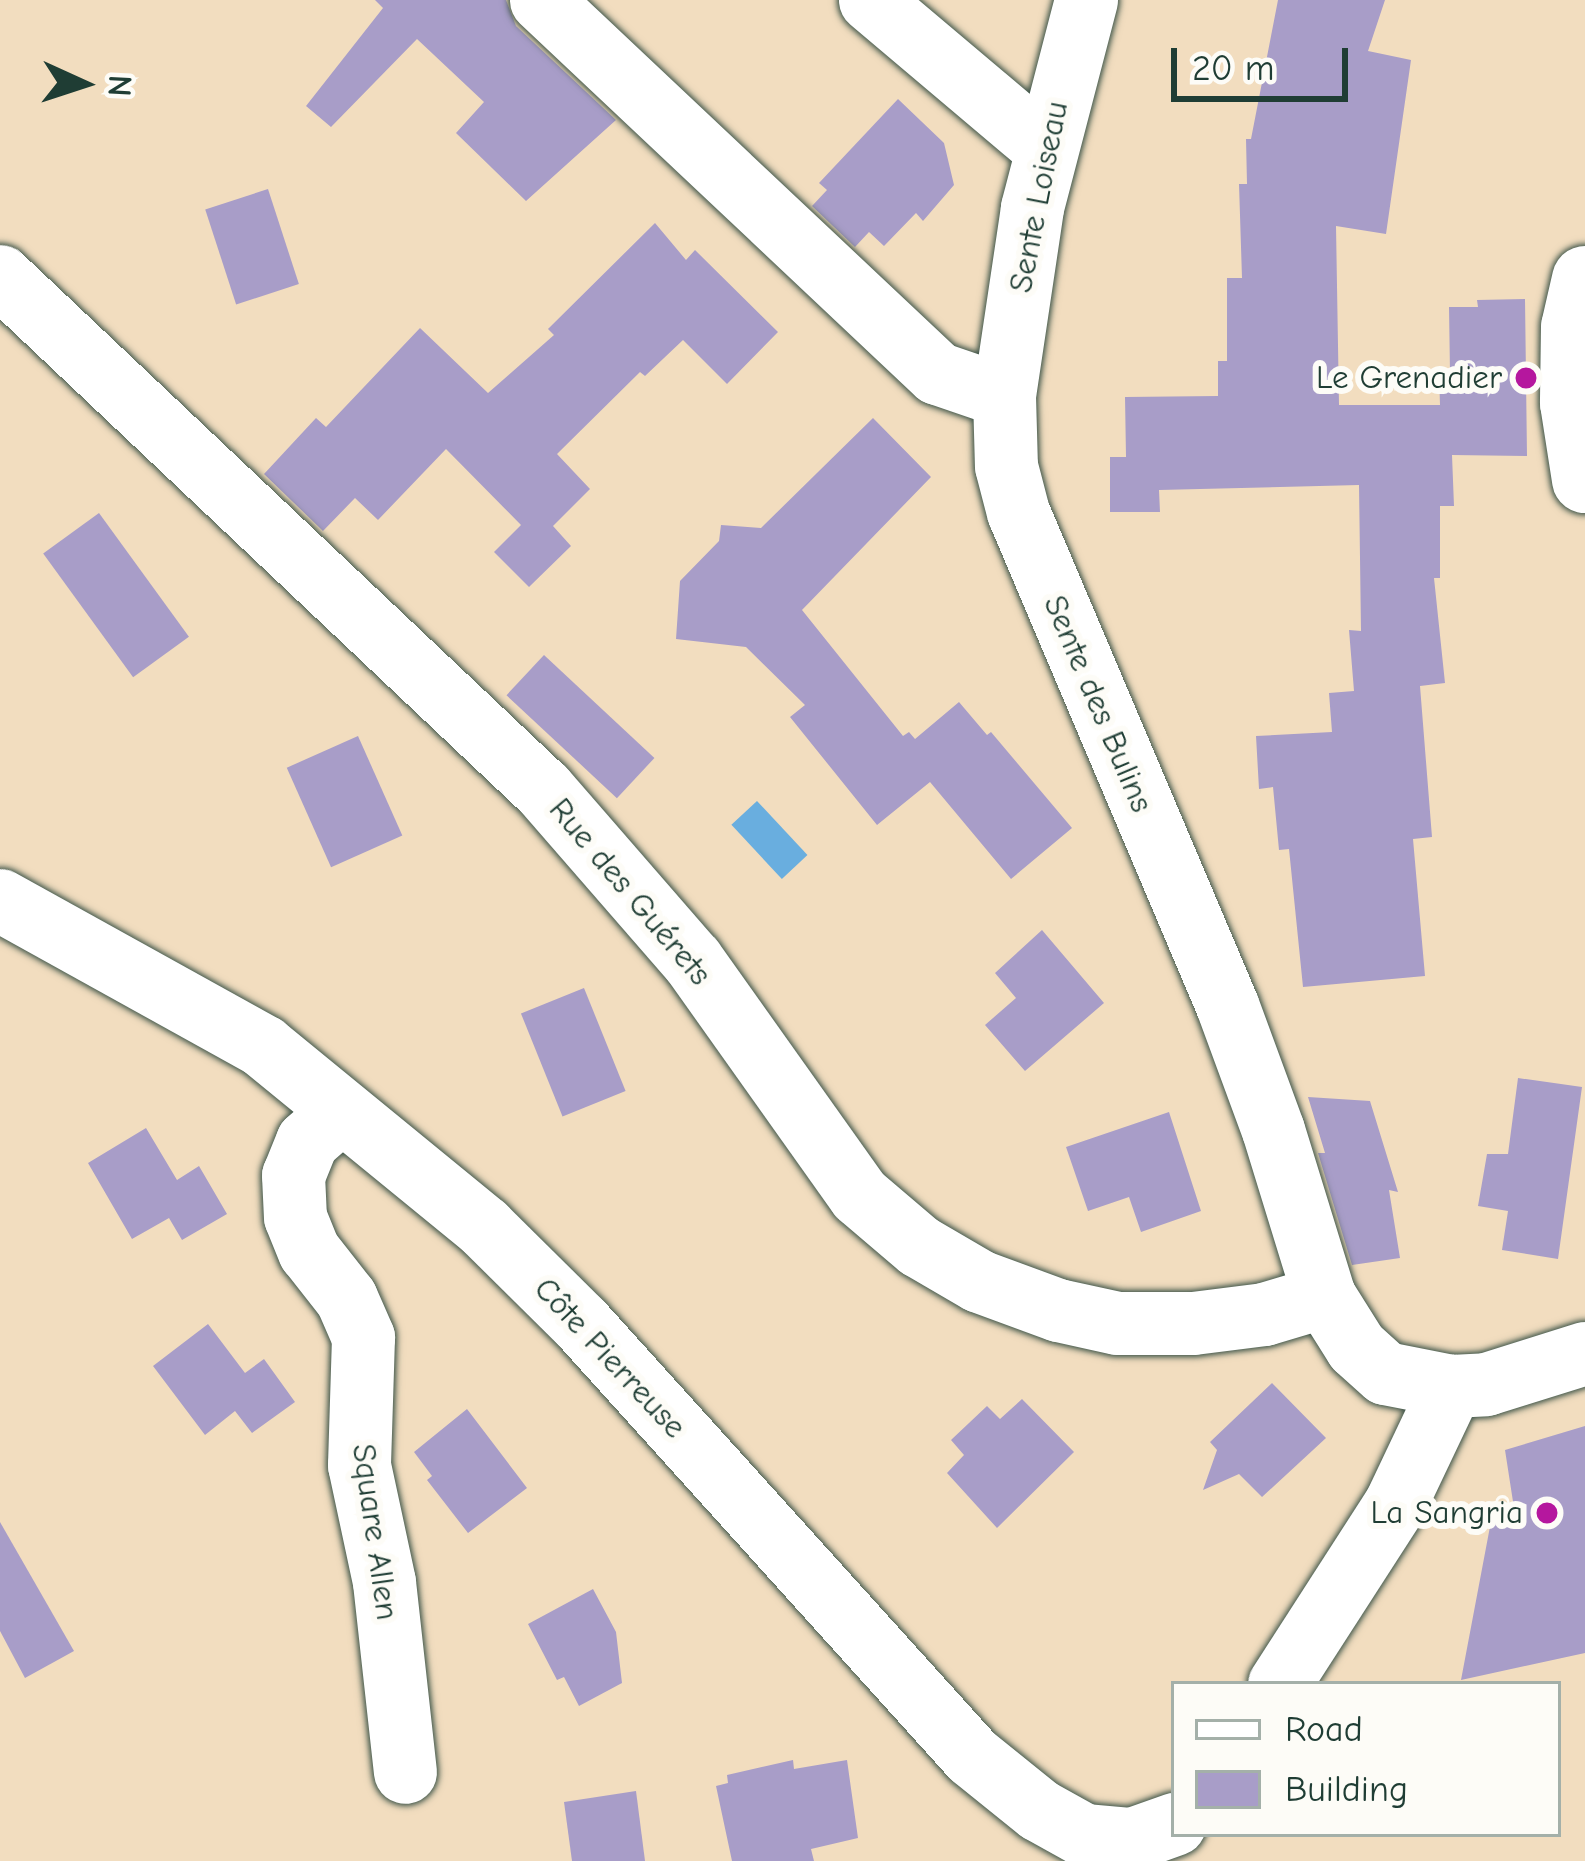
<!DOCTYPE html>
<html>
<head>
<meta charset="utf-8">
<style>
	body { margin:0 }
	#map { position:relative; width:1585px; height:1861px; overflow:hidden; background:#f2ddbf; font-family:"Comic Neue",sans-serif }
	div>[style] { position:absolute }
	.water>* { inset:0; background:#69aedf; transform-origin:0 0 }
	.building>* { inset:0; background:#a89dc8; transform-origin:0 0 }
	.roads { filter:drop-shadow(0 0 3px #3f5549) drop-shadow(0 0 3px #3f5549) }
	.street>* { height:63px; margin:-31.5px; padding:0 31.5px; transform-origin:31.5px; border-radius:31.5px; background:#fff }
	.secondary>* { height:66px; margin:-33px; padding:0 33px; transform-origin:33px; border-radius:33px; background:#fff }
	.dots>* { width:33px; height:33px; translate:-50% -50%; box-sizing:border-box; border:6px solid #fdfcf7; border-radius:50% }
	span { translate:-50% -50%; white-space:nowrap; text-align:center; line-height:1.15; -webkit-text-stroke:12px #fdfcf7; paint-order:stroke }
	.street-label { font-size:33px; color:#1f3d34 }
	.poi-label { font-size:33px; color:#1f3d34 }
	.right { translate:-100% -50%; text-align:right }
	.legend { position:absolute; left:1171px; top:1681px; width:390px; height:156px; box-sizing:border-box; background:#fdfcf7; border:3px solid #a4b0a9; margin:0; padding:15px 21px; list-style:none; font-size:36px; color:#1f3d34 }
	.legend li { display:flex; align-items:center; gap:24px; height:60px }
	.legend b { width:60px; border:3px solid #a4b0a9 }
	.north { position:absolute; left:24px; top:24px; width:120px; height:120px; -webkit-text-stroke:9px #fdfcf7; paint-order:stroke; rotate:93deg; font-size:33px; font-weight:700; line-height:48px; text-align:center; color:#1f3d34 }
	.north::after { content:''; display:block; margin:auto; width:42px; height:54px; background:#1f3d34; clip-path:polygon(50% 0,100% 100%,50% 72%,0 100%) }
	.scale { position:absolute; left:1171px; top:48px; width:177px; height:54px; box-sizing:border-box; border:6px solid #1f3d34; border-top:0; padding-left:15px; font-size:36px; line-height:42px; white-space:nowrap; color:#1f3d34; -webkit-text-stroke:9px #fdfcf7; paint-order:stroke }
</style>
</head>
<body>
<div id="map">
	<div class="water">
		<div style="left:757px;top:801px;width:74px;height:35px;rotate:47deg"></div>
	</div>
	<div class="building">
		<div style="clip-path:polygon(375px 0,506px 0,516px 26px,616px 120px,526px 201px,456px 133px,484px 102px,417px 39px,331px 127px,306px 106px,383px 8px)"></div>
		<div style="clip-path:polygon(1278px 0,1385px 0,1368px 51px,1411px 60px,1386px 234px,1336px 226px,1339px 405px,1440px 405px,1439px 373px,1450px 373px,1449px 307px,1478px 307px,1477px 300px,1525px 299px,1527px 456px,1452px 455px,1454px 506px,1440px 506px,1440px 578px,1434px 578px,1445px 683px,1420px 686px,1432px 837px,1413px 839px,1425px 976px,1303px 987px,1289px 849px,1279px 850px,1273px 787px,1259px 789px,1256px 736px,1332px 732px,1329px 693px,1354px 691px,1349px 630px,1361px 631px,1359px 485px,1159px 490px,1160px 512px,1110px 512px,1110px 457px,1126px 457px,1125px 397px,1218px 396px,1218px 361px,1227px 361px,1227px 278px,1242px 278px,1239px 184px,1247px 184px,1246px 139px,1251px 139px)"></div>
		<div style="clip-path:polygon(898px 99px,944px 143px,954px 185px,923px 221px,916px 213px,884px 246px,869px 232px,855px 247px,812px 206px,827px 190px,819px 183px)"></div>
		<div style="left:268px;top:189px;width:100px;height:66px;rotate:72deg"></div>
		<div style="clip-path:polygon(655px 223px,686px 260px,695px 250px,778px 332px,727px 384px,683px 340px,645px 376px,640px 372px,557px 454px,590px 489px,553px 526px,571px 546px,529px 587px,494px 552px,521px 525px,446px 449px,378px 520px,355px 498px,323px 531px,264px 474px,316px 418px,326px 427px,420px 328px,488px 393px,554px 335px,548px 329px)"></div>
		<div style="clip-path:polygon(873px 418px,931px 477px,802px 610px,903px 736px,909px 732px,915px 739px,959px 702px,987px 735px,991px 732px,1072px 828px,1011px 879px,930px 782px,877px 825px,790px 717px,805px 705px,746px 647px,676px 639px,680px 581px,719px 541px,721px 525px,761px 528px)"></div>
		<div style="left:99px;top:513px;width:153px;height:69px;rotate:54deg"></div>
		<div style="left:544px;top:655px;width:151px;height:55px;rotate:43deg"></div>
		<div style="left:358px;top:736px;width:109px;height:78px;rotate:66deg"></div>
		<div style="clip-path:polygon(1042px 930px,1104px 1003px,1025px 1071px,985px 1025px,1016px 998px,995px 973px)"></div>
		<div style="left:584px;top:988px;width:111px;height:68px;rotate:68deg"></div>
		<div style="clip-path:polygon(1518px 1078px,1582px 1087px,1558px 1259px,1502px 1250px,1508px 1211px,1478px 1206px,1487px 1154px,1508px 1154px)"></div>
		<div style="clip-path:polygon(1308px 1097px,1370px 1101px,1398px 1192px,1389px 1190px,1400px 1258px,1352px 1265px,1318px 1153px,1325px 1153px)"></div>
		<div style="clip-path:polygon(1169px 1112px,1201px 1211px,1141px 1232px,1129px 1197px,1088px 1211px,1066px 1147px)"></div>
		<div style="clip-path:polygon(146px 1128px,177px 1180px,199px 1166px,227px 1214px,182px 1240px,169px 1218px,132px 1239px,88px 1163px)"></div>
		<div style="clip-path:polygon(208px 1324px,245px 1373px,264px 1359px,295px 1402px,252px 1433px,235px 1411px,205px 1435px,153px 1366px)"></div>
		<div style="clip-path:polygon(1272px 1383px,1326px 1438px,1262px 1497px,1239px 1474px,1203px 1490px,1217px 1450px,1210px 1442px)"></div>
		<div style="clip-path:polygon(1022px 1399px,1074px 1452px,997px 1528px,947px 1473px,964px 1455px,951px 1440px,987px 1406px,1000px 1419px)"></div>
		<div style="clip-path:polygon(467px 1409px,527px 1488px,468px 1533px,427px 1480px,432px 1476px,414px 1452px)"></div>
		<div style="clip-path:polygon(1585px 1426px,1585px 1653px,1461px 1680px,1492px 1516px,1516px 1521px,1505px 1450px)"></div>
		<div style="clip-path:polygon(0 1522px,74px 1651px,25px 1678px,0 1631px)"></div>
		<div style="clip-path:polygon(593px 1589px,616px 1632px,622px 1683px,579px 1706px,564px 1677px,557px 1680px,528px 1624px)"></div>
		<div style="clip-path:polygon(793px 1760px,794px 1769px,847px 1760px,858px 1838px,811px 1849px,814px 1861px,732px 1861px,716px 1786px,728px 1783px,727px 1775px)"></div>
		<div style="clip-path:polygon(636px 1791px,645px 1861px,572px 1861px,564px 1802px)"></div>
	</div>
	<div class="roads">
		<div class="street">
			<div style="left:541px;top:0;width:544px;rotate:43.29deg"></div>
			<div style="left:937px;top:373px;width:71px;rotate:18.9deg"></div>
			<div style="left:870px;top:0;width:229px;rotate:40.2deg"></div>
			<div style="left:1086px;top:0;width:215px;rotate:104.6deg"></div>
			<div style="left:1032px;top:208px;width:190px;rotate:98.5deg"></div>
			<div style="left:1004px;top:396px;width:70px;rotate:88.4deg"></div>
			<div style="left:1006px;top:466px;width:48px;rotate:75.4deg"></div>
			<div style="left:1018px;top:512px;width:535px;rotate:67.03deg"></div>
			<div style="left:1227px;top:1005px;width:133px;rotate:69.8deg"></div>
			<div style="left:1273px;top:1130px;width:174px;rotate:72.9deg"></div>
			<div style="left:1324px;top:1296px;width:60px;rotate:57.9deg"></div>
			<div style="left:1356px;top:1347px;width:39px;rotate:42deg"></div>
			<div style="left:1385px;top:1373px;width:67px;rotate:11.1deg"></div>
			<div style="left:1451px;top:1386px;width:35px;rotate:-3deg"></div>
			<div style="left:1486px;top:1384px;width:104px;rotate:-17.4deg"></div>
			<div style="left:0;top:276px;width:748px;rotate:43.38deg"></div>
			<div style="left:544px;top:790px;width:225px;rotate:49deg"></div>
			<div style="left:692px;top:960px;width:288px;rotate:54.6deg"></div>
			<div style="left:859px;top:1195px;width:79px;rotate:40.4deg"></div>
			<div style="left:919px;top:1246px;width:69px;rotate:30.3deg"></div>
			<div style="left:979px;top:1281px;width:84px;rotate:20.2deg"></div>
			<div style="left:1058px;top:1310px;width:60px;rotate:12.4deg"></div>
			<div style="left:1117px;top:1323px;width:76px"></div>
			<div style="left:1193px;top:1323px;width:72px;rotate:-7.2deg"></div>
			<div style="left:1264px;top:1314px;width:63px;rotate:-16.7deg"></div>
			<div style="left:0;top:900px;width:301px;rotate:29deg"></div>
			<div style="left:263px;top:1046px;width:286px;rotate:39.3deg"></div>
			<div style="left:484px;top:1227px;width:136px;rotate:44.7deg"></div>
			<div style="left:581px;top:1323px;width:583px;rotate:47.92deg"></div>
			<div style="left:972px;top:1756px;width:86px;rotate:38.9deg"></div>
			<div style="left:1039px;top:1810px;width:51px;rotate:29.1deg"></div>
			<div style="left:1084px;top:1835px;width:48px;rotate:4.8deg"></div>
			<div style="left:1132px;top:1839px;width:45px;rotate:-19.7deg"></div>
			<div style="left:340px;top:1112px;width:44px;rotate:138.7deg"></div>
			<div style="left:307px;top:1141px;width:37px;rotate:112deg"></div>
			<div style="left:293px;top:1175px;width:42px;rotate:87.3deg"></div>
			<div style="left:295px;top:1217px;width:37px;rotate:68deg"></div>
			<div style="left:309px;top:1251px;width:60px;rotate:51.8deg"></div>
			<div style="left:346px;top:1298px;width:43px;rotate:66.4deg"></div>
			<div style="left:363px;top:1337px;width:128px;rotate:91.8deg"></div>
			<div style="left:359px;top:1465px;width:120px;rotate:77.9deg"></div>
			<div style="left:384px;top:1582px;width:191px;rotate:83.7deg"></div>
			<div style="left:1279px;top:1684px;width:214px;rotate:-57.2deg"></div>
			<div style="left:1395px;top:1504px;width:131px;rotate:-64.6deg"></div>
		</div>
		<div class="secondary">
			<div style="left:1585px;top:279px;width:49px;rotate:102.9deg"></div>
			<div style="left:1574px;top:327px;width:76px;rotate:90.8deg"></div>
			<div style="left:1573px;top:403px;width:78px;rotate:81.1deg"></div>
		</div>
	</div>
	<div class="dots">
		<div style="left:1526px;top:378px;background:#b5179e"></div>
		<div style="left:1547px;top:1513px;background:#b5179e"></div>
	</div>
	<div class="street-label">
		<span style="left:1039px;top:197px;rotate:-79deg">Sente Loiseau</span>
		<span style="left:1098px;top:704px;rotate:67deg">Sente des Bulins</span>
		<span style="left:630px;top:892px;rotate:50deg">Rue des Guérets</span>
		<span style="left:610px;top:1358px;rotate:47deg">Côte Pierreuse</span>
		<span style="left:375px;top:1532px;rotate:82deg">Square Allen</span>
	</div>
	<div class="poi-label">
		<span class="right" style="left:1502px;top:378px">Le Grenadier</span>
		<span class="right" style="left:1523px;top:1513px">La Sangria</span>
	</div>
	<ul class="legend">
	<li><b style="height:15px;background:#fff"></b>Road</li>
	<li><b style="height:33px;background:#a89dc8"></b>Building</li>
	</ul>
	<div class="north">N</div>
	<div class="scale">20 m</div>
</div>
</body>
</html>
